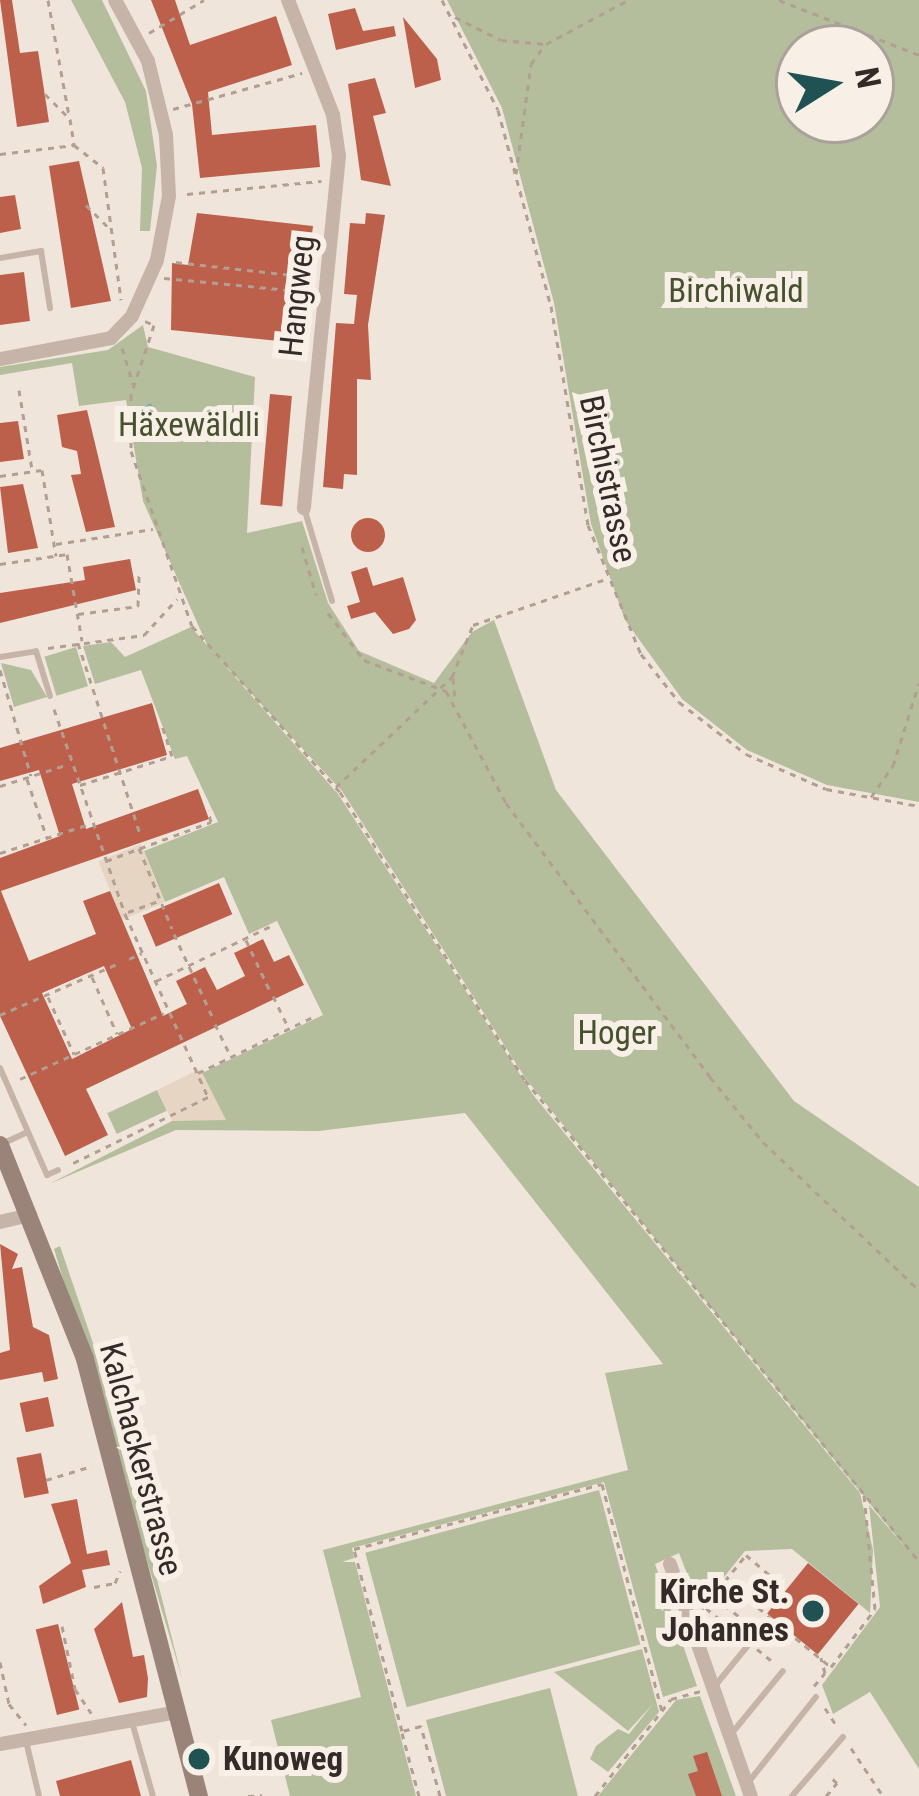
<!DOCTYPE html>
<html>
<head>
<meta charset="utf-8">
<style>
	body { margin:0 }
	#map { position:relative; width:919px; height:1796px; overflow:hidden; background:#f0e5db; font-family:"Roboto Condensed",sans-serif }
	div>[style] { position:absolute }
	.green>* { inset:0; background:#b4be9c; transform-origin:0 0 }
	.plaza>* { inset:0; background:#e7d5c3; transform-origin:0 0 }
	.stream>* { height:4.5px; margin:-2.25px; padding:0 2.25px; transform-origin:2.25px; border-radius:2.25px; background:#7cabaa }
	.building>* { inset:0; background:#bd604b; transform-origin:0 0 }
	.round { border-radius:50% }
	.path>* { height:3px; margin-top:-1.5px; transform-origin:0; background:repeating-linear-gradient(90deg,#b39e92 0 6px,transparent 0 12px) }
	.lane>* { height:6px; margin:-3px; padding:0 3px; transform-origin:3px; border-radius:3px; background:#c7b4a8 }
	.street>* { height:14px; margin:-7px; padding:0 7px; transform-origin:7px; border-radius:7px; background:#c7b4a8 }
	.secondary>* { height:18px; margin:-9px; padding:0 9px; transform-origin:9px; border-radius:9px; background:#9a8379 }
	.dots>* { width:33px; height:33px; translate:-50% -50%; box-sizing:border-box; border:6px solid #f8efe7; border-radius:50% }
	span { translate:-50% -50%; white-space:nowrap; text-align:center; line-height:1.15; -webkit-text-stroke:12px #f8efe7; paint-order:stroke }
	.park-label { font-size:33px; color:#46512d }
	.street-label { font-size:33px; color:#342b28 }
	.poi-label { font-size:33px; color:#342b28; font-weight:700 }
	.right { translate:-100% -50%; text-align:right }
	.left { translate:0 -50%; text-align:left }
	.north { position:absolute; left:775px; top:24px; width:120px; height:120px; box-sizing:border-box; background:#f8efe7; border:3px solid #aaa19b; border-radius:50%; rotate:79deg; font-size:33px; font-weight:700; line-height:48px; text-align:center; color:#342b28 }
	.north::after { content:''; display:block; margin:auto; width:42px; height:54px; background:#205253; clip-path:polygon(50% 0,100% 100%,50% 72%,0 100%) }
</style>
</head>
<body>
<div id="map">
	<div class="green">
		<div style="clip-path:polygon(71px 0,102px 0,146px 91px,157px 166px,150px 231px,140px 231px,142px 168px,125px 102px)"></div>
		<div style="clip-path:polygon(evenodd,447px 0,919px 0,919px 802px,827px 785px,747px 750px,682px 699px,625px 620px,591px 524px,554px 303px,502px 108px,447px 0,871px 48px,871px 120px,799px 120px,799px 48px,871px 48px)"></div>
		<div style="clip-path:polygon(143px 325px,148px 347px,255px 377px,247px 533px,302px 521px,328px 603px,359px 651px,434px 683px,472px 632px,494px 620px,556px 790px,794px 1101px,919px 1187px,919px 1769px,870px 1692px,833px 1714px,822px 1685px,880px 1607px,869px 1505px,909px 1552px,526px 1079px,342px 791px,208px 647px,143px 501px,126px 400px,79px 406px,72px 363px,0 375px,0 367px,108px 350px)"></div>
		<div style="clip-path:polygon(191px 627px,338px 794px,534px 1096px,860px 1493px,873px 1550px,870px 1613px,792px 1549px,745px 1551px,700px 1607px,679px 1553px,655px 1564px,697px 1686px,663px 1697px,604px 1482px,352px 1548px,354px 1558px,342px 1562px,355px 1562px,416px 1796px,290px 1796px,271px 1720px,361px 1697px,323px 1550px,628px 1470px,605px 1373px,663px 1364px,465px 1113px,319px 1131px,176px 1130px,49px 1184px,174px 1120px,225px 1120px,202px 1073px,323px 1015px,277px 921px,249px 934px,224px 877px,165px 902px,144px 851px,218px 822px,187px 756px,175px 759px,141px 670px,95px 684px,83px 646px,111px 642px,125px 657px)"></div>
		<div style="left:76px;top:647px;width:41px;height:33px;rotate:73deg"></div>
		<div style="clip-path:polygon(1px 663px,31px 670px,47px 697px,14px 707px)"></div>
		<div style="left:157px;top:1090px;width:23px;height:55px;rotate:65deg"></div>
		<div style="clip-path:polygon(60px 1246px,109px 1390px,182px 1678px,54px 1249px)"></div>
		<div style="left:599px;top:1490px;width:160px;height:242px;rotate:75deg"></div>
		<div style="clip-path:polygon(642px 1649px,659px 1712px,608px 1772px,590px 1759px,596px 1746px,618px 1729px,629px 1734px,653px 1704px,628px 1731px,554px 1672px)"></div>
		<div style="clip-path:polygon(550px 1688px,578px 1796px,446px 1796px,426px 1720px)"></div>
		<div style="clip-path:polygon(700px 1696px,736px 1796px,598px 1796px,676px 1700px)"></div>
	</div>
	<div class="plaza">
		<div style="left:141px;top:844px;width:63px;height:46px;rotate:68deg"></div>
		<div style="clip-path:polygon(200px 1069px,226px 1120px,172px 1121px,157px 1090px)"></div>
	</div>
	<div class="stream">
		<div style="left:150px;top:406px;width:16px;rotate:142deg"></div>
		<div style="left:137px;top:416px;width:16px;rotate:38deg"></div>
	</div>
	<div class="building">
		<div style="clip-path:polygon(0 0,12px 0,20px 53px,38px 51px,49px 122px,17px 127px)"></div>
		<div style="clip-path:polygon(151px 0,175px 0,190px 45px,276px 16px,292px 65px,208px 92px,212px 135px,316px 125px,320px 167px,200px 178px,192px 104px)"></div>
		<div style="clip-path:polygon(355px 8px,363px 31px,394px 26px,396px 36px,336px 50px,328px 14px)"></div>
		<div style="clip-path:polygon(403px 17px,437px 59px,441px 80px,415px 88px)"></div>
		<div style="clip-path:polygon(375px 78px,386px 113px,373px 116px,391px 186px,361px 180px,348px 84px)"></div>
		<div style="clip-path:polygon(79px 161px,111px 301px,71px 308px,49px 166px)"></div>
		<div style="clip-path:polygon(15px 195px,21px 229px,0 233px,0 197px)"></div>
		<div style="clip-path:polygon(197px 213px,313px 226px,299px 343px,171px 330px,172px 263px,188px 265px)"></div>
		<div style="clip-path:polygon(366px 213px,385px 215px,368px 325px,371px 380px,357px 379px,357px 475px,344px 474px,343px 489px,323px 487px,336px 323px,354px 324px,357px 295px,344px 294px,350px 223px,365px 224px)"></div>
		<div style="clip-path:polygon(24px 272px,30px 321px,0 325px,0 275px)"></div>
		<div style="left:270px;top:394px;width:22px;height:111px;rotate:5deg"></div>
		<div style="clip-path:polygon(87px 410px,115px 527px,86px 532px,71px 475px,81px 474px,77px 451px,62px 447px,57px 415px)"></div>
		<div style="clip-path:polygon(18px 421px,24px 459px,0 462px,0 423px)"></div>
		<div style="clip-path:polygon(23px 484px,38px 548px,8px 553px,0 487px)"></div>
		<div class="round" style="left:351px;top:518px;width:34px;height:34px"></div>
		<div style="clip-path:polygon(130px 559px,136px 590px,0 623px,0 593px,85px 580px,83px 567px)"></div>
		<div style="clip-path:polygon(367px 567px,373px 586px,403px 577px,416px 620px,409px 629px,393px 634px,375px 612px,351px 619px,347px 606px,360px 602px,351px 572px)"></div>
		<div style="clip-path:polygon(evenodd,152px 703px,167px 755px,72px 784px,86px 829px,198px 789px,209px 819px,1px 891px,29px 961px,96px 934px,83px 901px,110px 891px,163px 1016px,187px 1004px,176px 981px,205px 967px,217px 990px,245px 976px,234px 953px,263px 939px,274px 962px,289px 955px,304px 985px,86px 1089px,108px 1135px,65px 1156px,0 1016px,0 858px,60px 836px,39px 770px,0 781px,0 748px,152px 703px,104px 966px,132px 1029px,72px 1059px,42px 993px,104px 966px)"></div>
		<div style="left:219px;top:883px;width:34px;height:83px;rotate:67deg"></div>
		<div style="clip-path:polygon(0 1244px,18px 1254px,12px 1269px,22px 1267px,33px 1327px,49px 1335px,58px 1379px,44px 1382px,42px 1372px,0 1380px,0 1353px,10px 1350px)"></div>
		<div style="left:48px;top:1397px;width:30px;height:29px;rotate:78deg"></div>
		<div style="left:41px;top:1453px;width:41px;height:25px;rotate:79deg"></div>
		<div style="clip-path:polygon(77px 1499px,87px 1554px,107px 1550px,110px 1565px,82px 1570px,86px 1587px,43px 1604px,39px 1586px,71px 1563px,51px 1504px)"></div>
		<div style="left:808px;top:1563px;width:65px;height:65px;rotate:39deg"></div>
		<div style="clip-path:polygon(122px 1602px,133px 1657px,144px 1655px,148px 1678px,147px 1697px,119px 1703px,94px 1629px)"></div>
		<div style="left:58px;top:1624px;width:88px;height:23px;rotate:76deg"></div>
		<div style="clip-path:polygon(707px 1752px,722px 1796px,696px 1796px,688px 1774px,698px 1771px,693px 1756px)"></div>
		<div style="clip-path:polygon(131px 1760px,141px 1796px,60px 1796px,56px 1781px)"></div>
	</div>
	<div class="path">
		<div style="left:48px;top:0;width:118px;rotate:79.7deg"></div>
		<div style="left:442px;top:0;width:123px;rotate:63deg"></div>
		<div style="left:498px;top:110px;width:203px;rotate:74.9deg"></div>
		<div style="left:551px;top:306px;width:222px;rotate:80.4deg"></div>
		<div style="left:588px;top:525px;width:139px;rotate:67.7deg"></div>
		<div style="left:641px;top:654px;width:61px;rotate:51.6deg"></div>
		<div style="left:679px;top:702px;width:85px;rotate:37.8deg"></div>
		<div style="left:746px;top:754px;width:87px;rotate:23.6deg"></div>
		<div style="left:826px;top:789px;width:95px;rotate:10.4deg"></div>
		<div style="left:779px;top:0;width:150px;rotate:21.4deg"></div>
		<div style="left:455px;top:17px;width:51px;rotate:26.6deg"></div>
		<div style="left:501px;top:40px;width:45px;rotate:5.1deg"></div>
		<div style="left:546px;top:44px;width:93px;rotate:-28.2deg"></div>
		<div style="left:149px;top:33px;width:64px;rotate:-31deg"></div>
		<div style="left:45px;top:94px;width:35px;rotate:45deg"></div>
		<div style="left:70px;top:119px;width:26px;rotate:81deg"></div>
		<div style="left:74px;top:145px;width:37px;rotate:38deg"></div>
		<div style="left:103px;top:168px;width:133px;rotate:82.2deg"></div>
		<div style="left:173px;top:109px;width:134px;rotate:-15.6deg"></div>
		<div style="left:0;top:154px;width:75px;rotate:-6.9deg"></div>
		<div style="left:516px;top:174px;width:111px;rotate:-82.2deg"></div>
		<div style="left:531px;top:64px;width:24px;rotate:-54deg"></div>
		<div style="left:187px;top:194px;width:135px;rotate:-5.5deg"></div>
		<div style="left:86px;top:205px;width:34px;rotate:45deg"></div>
		<div style="left:164px;top:278px;width:136px;rotate:5.5deg"></div>
		<div style="left:299px;top:291px;width:12px;rotate:-171deg"></div>
		<div style="left:287px;top:289px;width:7px;rotate:-82deg"></div>
		<div style="left:288px;top:282px;width:8px;rotate:-83deg"></div>
		<div style="left:289px;top:274px;width:12px;rotate:9deg"></div>
		<div style="left:301px;top:276px;width:127px;rotate:-173.7deg"></div>
		<div style="left:310px;top:291px;width:13px;rotate:-81deg"></div>
		<div style="left:145px;top:321px;width:10px;rotate:24deg"></div>
		<div style="left:154px;top:325px;width:73px;rotate:108.4deg"></div>
		<div style="left:131px;top:394px;width:57px;rotate:90deg"></div>
		<div style="left:131px;top:451px;width:185px;rotate:70.8deg"></div>
		<div style="left:192px;top:626px;width:222px;rotate:48.3deg"></div>
		<div style="left:340px;top:792px;width:342px;rotate:57.3deg"></div>
		<div style="left:525px;top:1080px;width:622px;rotate:50.68deg"></div>
		<div style="left:122px;top:348px;width:38px;rotate:73deg"></div>
		<div style="left:19px;top:390px;width:80px;rotate:80.7deg"></div>
		<div style="left:0;top:476px;width:42px;rotate:-8.1deg"></div>
		<div style="left:42px;top:470px;width:87px;rotate:80.8deg"></div>
		<div style="left:56px;top:544px;width:98px;rotate:-8.8deg"></div>
		<div style="left:302px;top:547px;width:50px;rotate:73.7deg"></div>
		<div style="left:0;top:564px;width:68px;rotate:-8.5deg"></div>
		<div style="left:67px;top:554px;width:88px;rotate:80.2deg"></div>
		<div style="left:328px;top:613px;width:59px;rotate:52.5deg"></div>
		<div style="left:364px;top:660px;width:88px;rotate:20.7deg"></div>
		<div style="left:446px;top:691px;width:127px;rotate:61.8deg"></div>
		<div style="left:506px;top:803px;width:342px;rotate:53.3deg"></div>
		<div style="left:710px;top:1077px;width:84px;rotate:50.8deg"></div>
		<div style="left:763px;top:1142px;width:215px;rotate:43.5deg"></div>
		<div style="left:78px;top:614px;width:61px;rotate:-7.6deg"></div>
		<div style="left:138px;top:606px;width:34px;rotate:-88deg"></div>
		<div style="left:78px;top:643px;width:198px;rotate:72deg"></div>
		<div style="left:48px;top:648px;width:97px;rotate:-7.7deg"></div>
		<div style="left:144px;top:635px;width:49px;rotate:-47.5deg"></div>
		<div style="left:0;top:670px;width:110px;rotate:73.7deg"></div>
		<div style="left:453px;top:678px;width:21px;rotate:85deg"></div>
		<div style="left:54px;top:709px;width:217px;rotate:70.9deg"></div>
		<div style="left:125px;top:914px;width:201px;rotate:65.6deg"></div>
		<div style="left:208px;top:1097px;width:155px;rotate:153.9deg"></div>
		<div style="left:27px;top:779px;width:62px;rotate:71.3deg"></div>
		<div style="left:80px;top:785px;width:96px;rotate:-17.5deg"></div>
		<div style="left:172px;top:756px;width:35px;rotate:-108deg"></div>
		<div style="left:0;top:786px;width:72px;rotate:-17.7deg"></div>
		<div style="left:336px;top:787px;width:160px;rotate:-43.5deg"></div>
		<div style="left:452px;top:677px;width:56px;rotate:-68deg"></div>
		<div style="left:473px;top:625px;width:138px;rotate:-19.1deg"></div>
		<div style="left:871px;top:797px;width:38px;rotate:-55deg"></div>
		<div style="left:893px;top:766px;width:87px;rotate:-72.6deg"></div>
		<div style="left:139px;top:848px;width:87px;rotate:67.8deg"></div>
		<div style="left:0;top:853px;width:94px;rotate:-18deg"></div>
		<div style="left:106px;top:861px;width:112px;rotate:-20.4deg"></div>
		<div style="left:211px;top:822px;width:12px;rotate:-104deg"></div>
		<div style="left:128px;top:912px;width:32px;rotate:-20deg"></div>
		<div style="left:174px;top:934px;width:93px;rotate:65.1deg"></div>
		<div style="left:246px;top:940px;width:56px;rotate:64.8deg"></div>
		<div style="left:129px;top:959px;width:14px;rotate:-25deg"></div>
		<div style="left:92px;top:977px;width:62px;rotate:66.3deg"></div>
		<div style="left:156px;top:981px;width:130px;rotate:-25.6deg"></div>
		<div style="left:273px;top:996px;width:34px;rotate:64deg"></div>
		<div style="left:48px;top:997px;width:63px;rotate:65.5deg"></div>
		<div style="left:0;top:1015px;width:128px;rotate:-23.6deg"></div>
		<div style="left:215px;top:1024px;width:34px;rotate:64deg"></div>
		<div style="left:198px;top:1073px;width:132px;rotate:-26deg"></div>
		<div style="left:20px;top:1079px;width:158px;rotate:-24.6deg"></div>
		<div style="left:46px;top:1480px;width:48px;rotate:-16.9deg"></div>
		<div style="left:94px;top:1587px;width:21px;rotate:-11deg"></div>
		<div style="left:115px;top:1583px;width:13px;rotate:-67deg"></div>
		<div style="left:715px;top:1597px;width:55px;rotate:39.1deg"></div>
		<div style="left:706px;top:1608px;width:44px;rotate:39.5deg"></div>
		<div style="left:702px;top:1609px;width:70px;rotate:-50.8deg"></div>
		<div style="left:746px;top:1555px;width:30px;rotate:40deg"></div>
		<div style="left:769px;top:1574px;width:33px;rotate:128deg"></div>
		<div style="left:749px;top:1600px;width:106px;rotate:39.3deg"></div>
		<div style="left:831px;top:1667px;width:73px;rotate:-52.8deg"></div>
		<div style="left:875px;top:1609px;width:115px;rotate:-95.5deg"></div>
		<div style="left:62px;top:1626px;width:64px;rotate:78.3deg"></div>
		<div style="left:75px;top:1689px;width:29px;rotate:56deg"></div>
		<div style="left:757px;top:1649px;width:21px;rotate:39deg"></div>
		<div style="left:0;top:1662px;width:43px;rotate:77.9deg"></div>
		<div style="left:9px;top:1704px;width:27px;rotate:51deg"></div>
		<div style="left:814px;top:1686px;width:17px;rotate:-50deg"></div>
		<div style="left:825px;top:1673px;width:16px;rotate:-105deg"></div>
		<div style="left:825px;top:1708px;width:20px;rotate:57deg"></div>
		<div style="left:402px;top:1733px;width:65px;rotate:74.9deg"></div>
		<div style="left:851px;top:1748px;width:58px;rotate:56.3deg"></div>
		<div style="left:248px;top:1796px;width:14px;rotate:-4deg"></div>
		<div style="left:440px;top:1796px;width:73px;rotate:-105.2deg"></div>
		<div style="left:421px;top:1726px;width:20px;rotate:165deg"></div>
		<div style="left:402px;top:1731px;width:188px;rotate:-104.8deg"></div>
		<div style="left:354px;top:1549px;width:256px;rotate:-14.7deg"></div>
		<div style="left:602px;top:1484px;width:235px;rotate:75.2deg"></div>
		<div style="left:595px;top:1796px;width:123px;rotate:-51.9deg"></div>
		<div style="left:671px;top:1699px;width:30px;rotate:-15deg"></div>
		<div style="left:826px;top:1796px;width:17px;rotate:-50deg"></div>
		<div style="left:837px;top:1783px;width:12px;rotate:-138deg"></div>
	</div>
	<div class="lane">
		<div style="left:0;top:258px;width:42px;rotate:-9.7deg"></div>
		<div style="left:41px;top:251px;width:58px;rotate:81deg"></div>
		<div style="left:304px;top:508px;width:97px;rotate:73.2deg"></div>
		<div style="left:0;top:657px;width:36px;rotate:-9deg"></div>
		<div style="left:36px;top:651px;width:47px;rotate:72.7deg"></div>
		<div style="left:0;top:1068px;width:117px;rotate:66.3deg"></div>
		<div style="left:47px;top:1175px;width:12px;rotate:-24deg"></div>
		<div style="left:4px;top:1143px;width:26px;rotate:-25deg"></div>
		<div style="left:714px;top:1687px;width:57px;rotate:-50.7deg"></div>
		<div style="left:132px;top:1722px;width:77px;rotate:74.2deg"></div>
		<div style="left:732px;top:1733px;width:80px;rotate:-50.6deg"></div>
		<div style="left:26px;top:1741px;width:57px;rotate:76.7deg"></div>
		<div style="left:747px;top:1784px;width:111px;rotate:-51.6deg"></div>
		<div style="left:792px;top:1796px;width:78px;rotate:-49.2deg"></div>
	</div>
	<div class="street">
		<div style="left:288px;top:0;width:123px;rotate:68.6deg"></div>
		<div style="left:333px;top:115px;width:41px;rotate:81.7deg"></div>
		<div style="left:339px;top:156px;width:354px;rotate:95.7deg"></div>
		<div style="left:0;top:359px;width:113px;rotate:-10.7deg"></div>
		<div style="left:111px;top:338px;width:30px;rotate:-46deg"></div>
		<div style="left:132px;top:316px;width:61px;rotate:-65.9deg"></div>
		<div style="left:157px;top:260px;width:65px;rotate:-79.4deg"></div>
		<div style="left:169px;top:196px;width:61px;rotate:-92.8deg"></div>
		<div style="left:166px;top:135px;width:76px;rotate:-103.7deg"></div>
		<div style="left:148px;top:61px;width:69px;rotate:-118.4deg"></div>
		<div style="left:0;top:1222px;width:31px;rotate:-13deg"></div>
		<div style="left:670px;top:1564px;width:246px;rotate:70.8deg"></div>
		<div style="left:0;top:1744px;width:180px;rotate:-10.2deg"></div>
	</div>
	<div class="secondary">
		<div style="left:0;top:1145px;width:230px;rotate:68.3deg"></div>
		<div style="left:85px;top:1359px;width:452px;rotate:75.4deg"></div>
	</div>
	<div class="dots">
		<div style="left:813px;top:1611px;background:#205253"></div>
		<div style="left:199px;top:1759px;background:#205253"></div>
	</div>
	<div class="park-label">
		<span style="left:736px;top:291px">Birchiwald</span>
		<span style="left:189px;top:425px">Häxewäldli</span>
		<span style="left:617px;top:1033px">Hoger</span>
	</div>
	<div class="street-label">
		<span style="left:297px;top:296px;rotate:-84deg">Hangweg</span>
		<span style="left:608px;top:479px;rotate:78deg">Birchistrasse</span>
		<span style="left:141px;top:1459px;rotate:75deg">Kalchackerstrasse</span>
	</div>
	<div class="poi-label">
		<span class="right" style="left:789px;top:1611px">Kirche St.<br>Johannes</span>
		<span class="left" style="left:223px;top:1759px">Kunoweg</span>
	</div>
	<div class="north">N</div>
</div>
</body>
</html>
